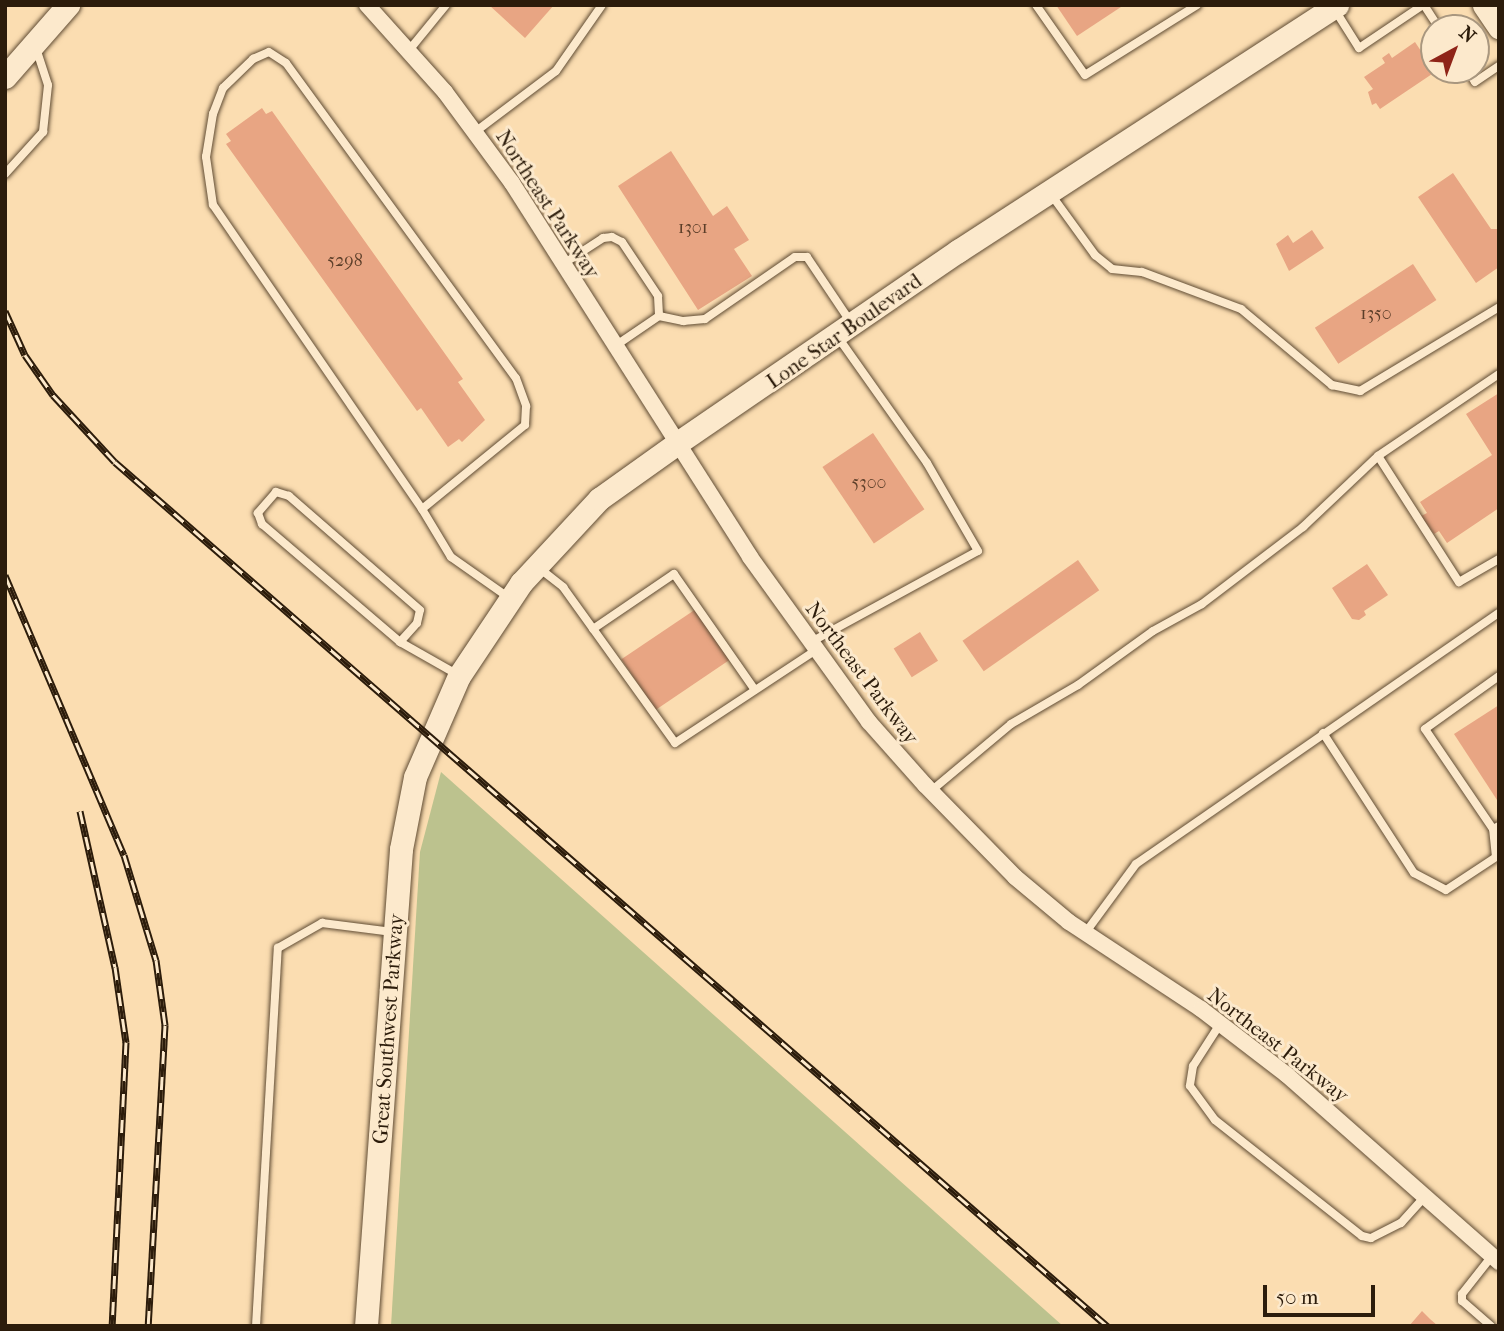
<!DOCTYPE html>
<html>
<head>
<meta charset="utf-8">
<style>
	body { margin:0 }
	#map { position:relative; width:1504px; height:1331px; overflow:hidden; background:#fbddb1; font-family:"IM FELL French Canon",serif }
	div>[style] { position:absolute }
	.green>* { inset:0; background:#bcc28e }
	.building>* { inset:0; background:#e8a583; transform-origin:0 0 }
	.roads { filter:drop-shadow(0 0 2px #604c34) drop-shadow(0 0 2px #604c34) }
	.lane>* { height:8px; margin:-4px; padding:0 4px; transform-origin:4px; border-radius:4px; background:#fce9cc }
	.street>* { height:16px; margin:-8px; padding:0 8px; transform-origin:8px; border-radius:8px; background:#fce9cc }
	.secondary>* { height:23px; margin:-11.5px; padding:0 11.5px; transform-origin:11.5px; border-radius:11.5px; background:#fce9cc }
	.rail>* { height:7px; margin-top:-3.5px; transform-origin:0; background:repeating-linear-gradient(90deg,#fce9cc 0 13px,#2c1c0b 0 26px); box-sizing:border-box; border-block:2px solid #2c1c0b }
	span { translate:-50% -50%; white-space:nowrap; text-align:center; line-height:1.15; -webkit-text-stroke:6px #fce9cc; paint-order:stroke }
	.number-label { font-size:18px; color:#5b3e29 }
	.number-label span { -webkit-text-stroke-width:0 }
	.street-label { font-size:21px; color:#2c1c0b }
	.frame { position:absolute; inset:0; border:7px solid #2c1c0b; pointer-events:none }
	.north { position:absolute; left:1420px; top:14px; width:70px; height:70px; box-sizing:border-box; background:#fce9cc; border:2px solid #a9977f; border-radius:50%; rotate:41deg; font-size:19px; font-weight:700; line-height:28px; text-align:center; color:#2c1c0b }
	.north::after { content:''; display:block; margin:auto; width:24px; height:32px; background:#8f2418; clip-path:polygon(50% 0,100% 100%,50% 72%,0 100%) }
	.scale { position:absolute; left:1263px; top:1285px; width:112px; height:32px; box-sizing:border-box; border:4px solid #2c1c0b; border-top:0; padding-left:9px; font-size:21px; line-height:24px; white-space:nowrap; color:#2c1c0b; -webkit-text-stroke:5px #fce9cc; paint-order:stroke }
</style>
</head>
<body>
<div id="map">
	<div class="green">
		<div style="clip-path:polygon(441px 772px,1063px 1326px,391px 1326px,420px 852px)"></div>
	</div>
	<div class="building">
		<div style="clip-path:polygon(489px 5px,554px 5px,525px 38px)"></div>
		<div style="clip-path:polygon(1056px 5px,1124px 5px,1077px 36px)"></div>
		<div style="clip-path:polygon(1415px 42px,1435px 72px,1380px 109px,1376px 103px,1372px 105px,1368px 92px,1373px 89px,1364px 77px,1385px 63px,1382px 58px,1389px 53px,1392px 58px)"></div>
		<div style="clip-path:polygon(262px 108px,266px 114px,272px 111px,463px 379px,458px 382px,485px 420px,462px 442px,459px 439px,448px 447px,421px 408px,417px 411px,226px 144px,231px 141px,226px 134px)"></div>
		<div style="clip-path:polygon(671px 151px,713px 216px,727px 206px,749px 240px,734px 249px,752px 276px,698px 310px,618px 186px)"></div>
		<div style="clip-path:polygon(1453px 173px,1491px 229px,1499px 229px,1499px 267px,1476px 283px,1418px 197px)"></div>
		<div style="clip-path:polygon(1312px 230px,1324px 248px,1289px 271px,1276px 244px,1288px 235px,1293px 243px)"></div>
		<div style="left:1413px;top:264px;width:43px;height:117px;rotate:57deg"></div>
		<div style="clip-path:polygon(1499px 393px,1499px 508px,1447px 543px,1439px 531px,1434px 534px,1421px 516px,1427px 513px,1420px 502px,1492px 455px,1466px 414px)"></div>
		<div style="left:873px;top:433px;width:92px;height:61px;rotate:56deg"></div>
		<div style="left:1078px;top:560px;width:37px;height:141px;rotate:55deg"></div>
		<div style="clip-path:polygon(1367px 564px,1388px 595px,1364px 611px,1366px 615px,1359px 620px,1352px 619px,1332px 588px)"></div>
		<div style="left:696px;top:609px;width:61px;height:90px;rotate:56deg"></div>
		<div style="left:920px;top:632px;width:34px;height:31px;rotate:58deg"></div>
		<div style="clip-path:polygon(1499px 705px,1499px 803px,1454px 734px)"></div>
		<div style="clip-path:polygon(1422px 1311px,1430px 1319px,1438px 1326px,1409px 1326px)"></div>
	</div>
	<div class="roads">
		<div class="lane">
			<div style="left:1036px;top:5px;width:85px;rotate:55deg"></div>
			<div style="left:1085px;top:75px;width:132px;rotate:-32deg"></div>
			<div style="left:1424px;top:5px;width:27px;rotate:57deg"></div>
			<div style="left:1335px;top:10px;width:45px;rotate:57.7deg"></div>
			<div style="left:1359px;top:48px;width:77px;rotate:-33.9deg"></div>
			<div style="left:410px;top:49px;width:57px;rotate:-50.7deg"></div>
			<div style="left:1467px;top:70px;width:14px;rotate:56deg"></div>
			<div style="left:1475px;top:82px;width:29px;rotate:-34deg"></div>
			<div style="left:475px;top:132px;width:101px;rotate:-37deg"></div>
			<div style="left:556px;top:71px;width:80px;rotate:-55.1deg"></div>
			<div style="left:5px;top:174px;width:57px;rotate:-47.9deg"></div>
			<div style="left:43px;top:132px;width:47px;rotate:-83.9deg"></div>
			<div style="left:48px;top:85px;width:40px;rotate:-108deg"></div>
			<div style="left:1050px;top:193px;width:77px;rotate:54deg"></div>
			<div style="left:1095px;top:255px;width:22px;rotate:39deg"></div>
			<div style="left:1112px;top:269px;width:30px;rotate:6deg"></div>
			<div style="left:1142px;top:272px;width:106px;rotate:20.5deg"></div>
			<div style="left:1241px;top:309px;width:119px;rotate:39.9deg"></div>
			<div style="left:1332px;top:385px;width:29px;rotate:12deg"></div>
			<div style="left:1360px;top:391px;width:162px;rotate:-31.1deg"></div>
			<div style="left:563px;top:264px;width:48px;rotate:-33deg"></div>
			<div style="left:603px;top:238px;width:9px;rotate:-6deg"></div>
			<div style="left:612px;top:237px;width:11px;rotate:27deg"></div>
			<div style="left:622px;top:242px;width:65px;rotate:56.3deg"></div>
			<div style="left:658px;top:296px;width:20px;rotate:87deg"></div>
			<div style="left:659px;top:316px;width:53px;rotate:145.7deg"></div>
			<div style="left:659px;top:316px;width:25px;rotate:12deg"></div>
			<div style="left:683px;top:321px;width:22px;rotate:-5deg"></div>
			<div style="left:705px;top:319px;width:109px;rotate:-34.6deg"></div>
			<div style="left:795px;top:257px;width:12px"></div>
			<div style="left:807px;top:257px;width:77px;rotate:56.1deg"></div>
			<div style="left:1499px;top:374px;width:146px;rotate:145.9deg"></div>
			<div style="left:1378px;top:456px;width:150px;rotate:57.3deg"></div>
			<div style="left:1459px;top:582px;width:46px;rotate:-29.9deg"></div>
			<div style="left:422px;top:509px;width:369px;rotate:-124.5deg"></div>
			<div style="left:213px;top:205px;width:49px;rotate:-98.3deg"></div>
			<div style="left:206px;top:157px;width:44px;rotate:-80.8deg"></div>
			<div style="left:213px;top:114px;width:28px;rotate:-69deg"></div>
			<div style="left:223px;top:88px;width:42px;rotate:-44deg"></div>
			<div style="left:253px;top:59px;width:17px;rotate:-24deg"></div>
			<div style="left:269px;top:52px;width:20px;rotate:33deg"></div>
			<div style="left:286px;top:63px;width:390px;rotate:53.9deg"></div>
			<div style="left:516px;top:378px;width:30px;rotate:70deg"></div>
			<div style="left:526px;top:406px;width:19px;rotate:93deg"></div>
			<div style="left:525px;top:425px;width:133px;rotate:140.8deg"></div>
			<div style="left:422px;top:509px;width:56px;rotate:58.9deg"></div>
			<div style="left:451px;top:557px;width:70px;rotate:35.1deg"></div>
			<div style="left:539px;top:568px;width:31px;rotate:38deg"></div>
			<div style="left:563px;top:587px;width:192px;rotate:54.3deg"></div>
			<div style="left:675px;top:743px;width:169px;rotate:-33.4deg"></div>
			<div style="left:593px;top:629px;width:98px;rotate:-34.2deg"></div>
			<div style="left:674px;top:574px;width:141px;rotate:55.1deg"></div>
			<div style="left:400px;top:642px;width:25px;rotate:-48deg"></div>
			<div style="left:417px;top:623px;width:13px;rotate:-77deg"></div>
			<div style="left:420px;top:610px;width:174px;rotate:-139deg"></div>
			<div style="left:289px;top:496px;width:14px;rotate:-163deg"></div>
			<div style="left:276px;top:492px;width:28px;rotate:131deg"></div>
			<div style="left:258px;top:513px;width:12px;rotate:70deg"></div>
			<div style="left:262px;top:524px;width:182px;rotate:40.5deg"></div>
			<div style="left:400px;top:642px;width:67px;rotate:29.6deg"></div>
			<div style="left:811px;top:642px;width:190px;rotate:-28.6deg"></div>
			<div style="left:978px;top:551px;width:102px;rotate:-120.1deg"></div>
			<div style="left:927px;top:463px;width:156px;rotate:-125.3deg"></div>
			<div style="left:1499px;top:676px;width:91px;rotate:144.4deg"></div>
			<div style="left:1425px;top:729px;width:121px;rotate:55.8deg"></div>
			<div style="left:1493px;top:829px;width:7px;rotate:-27deg"></div>
			<div style="left:1323px;top:733px;width:167px;rotate:57deg"></div>
			<div style="left:1414px;top:873px;width:36px;rotate:28deg"></div>
			<div style="left:1446px;top:890px;width:60px;rotate:-33.4deg"></div>
			<div style="left:1496px;top:857px;width:28px;rotate:-96deg"></div>
			<div style="left:931px;top:791px;width:104px;rotate:-39.9deg"></div>
			<div style="left:1011px;top:724px;width:78px;rotate:-30.2deg"></div>
			<div style="left:1078px;top:685px;width:92px;rotate:-35.8deg"></div>
			<div style="left:1153px;top:631px;width:56px;rotate:-28.9deg"></div>
			<div style="left:1202px;top:604px;width:127px;rotate:-37.3deg"></div>
			<div style="left:1303px;top:527px;width:103px;rotate:-43.4deg"></div>
			<div style="left:1086px;top:932px;width:84px;rotate:-53.7deg"></div>
			<div style="left:1136px;top:864px;width:441px;rotate:-34.7deg"></div>
			<div style="left:1220px;top:1024px;width:50px;rotate:122.7deg"></div>
			<div style="left:1193px;top:1066px;width:20px;rotate:99deg"></div>
			<div style="left:1190px;top:1086px;width:42px;rotate:53.7deg"></div>
			<div style="left:1215px;top:1120px;width:187px;rotate:38.3deg"></div>
			<div style="left:1362px;top:1236px;width:9px;rotate:13deg"></div>
			<div style="left:1371px;top:1238px;width:34px;rotate:-27deg"></div>
			<div style="left:1401px;top:1223px;width:36px;rotate:-48deg"></div>
			<div style="left:256px;top:1326px;width:379px;rotate:-86.7deg"></div>
			<div style="left:278px;top:948px;width:51px;rotate:-29.6deg"></div>
			<div style="left:322px;top:923px;width:71px;rotate:7.3deg"></div>
			<div style="left:1491px;top:1326px;width:38px;rotate:-139deg"></div>
			<div style="left:1462px;top:1301px;width:7px;rotate:-90deg"></div>
			<div style="left:1462px;top:1294px;width:48px;rotate:-51.7deg"></div>
		</div>
		<div class="street">
			<div style="left:367px;top:5px;width:117px;rotate:48.1deg"></div>
			<div style="left:445px;top:92px;width:113px;rotate:53.6deg"></div>
			<div style="left:512px;top:183px;width:443px;rotate:57.5deg"></div>
			<div style="left:750px;top:557px;width:203px;rotate:54.2deg"></div>
			<div style="left:869px;top:722px;width:84px;rotate:48.4deg"></div>
			<div style="left:925px;top:785px;width:129px;rotate:45.6deg"></div>
			<div style="left:1015px;top:877px;width:70px;rotate:39.8deg"></div>
			<div style="left:1069px;top:922px;width:158px;rotate:33.4deg"></div>
			<div style="left:1201px;top:1009px;width:108px;rotate:37.5deg"></div>
			<div style="left:1287px;top:1075px;width:283px;rotate:41.4deg"></div>
		</div>
		<div class="secondary">
			<div style="left:1484px;top:5px;width:27px;rotate:56deg"></div>
			<div style="left:5px;top:77px;width:96px;rotate:-48.8deg"></div>
			<div style="left:366px;top:1326px;width:478px;rotate:-85.8deg"></div>
			<div style="left:401px;top:849px;width:73px;rotate:-79deg"></div>
			<div style="left:415px;top:777px;width:110px;rotate:-66.5deg"></div>
			<div style="left:459px;top:676px;width:112px;rotate:-56.3deg"></div>
			<div style="left:521px;top:583px;width:115px;rotate:-47.1deg"></div>
			<div style="left:599px;top:499px;width:95px;rotate:-35.5deg"></div>
			<div style="left:676px;top:444px;width:342px;rotate:-34.4deg"></div>
			<div style="left:958px;top:251px;width:452px;rotate:-33deg"></div>
		</div>
	</div>
	<div class="rail">
		<div style="left:5px;top:311px;width:48px;rotate:65.6deg"></div>
		<div style="left:25px;top:355px;width:49px;rotate:55deg"></div>
		<div style="left:53px;top:395px;width:91px;rotate:47.2deg"></div>
		<div style="left:115px;top:462px;width:1316px;rotate:41.05deg"></div>
		<div style="left:5px;top:575px;width:304px;rotate:67deg"></div>
		<div style="left:124px;top:855px;width:110px;rotate:73.1deg"></div>
		<div style="left:156px;top:960px;width:66px;rotate:82.1deg"></div>
		<div style="left:165px;top:1025px;width:301px;rotate:93.2deg"></div>
		<div style="left:80px;top:811px;width:160px;rotate:77.4deg"></div>
		<div style="left:115px;top:967px;width:76px;rotate:81.7deg"></div>
		<div style="left:126px;top:1042px;width:284px;rotate:92.8deg"></div>
	</div>
	<div class="number-label">
		<span style="left:693px;top:228px">1301</span>
		<span style="left:345px;top:261px">5298</span>
		<span style="left:1376px;top:314px">1350</span>
		<span style="left:869px;top:483px">5300</span>
	</div>
	<div class="street-label">
		<span style="left:548px;top:204px;rotate:57deg">Northeast Parkway</span>
		<span style="left:844px;top:331px;rotate:-35deg">Lone Star Boulevard</span>
		<span style="left:862px;top:673px;rotate:53deg">Northeast Parkway</span>
		<span style="left:388px;top:1029px;rotate:-86deg">Great Southwest Parkway</span>
		<span style="left:1278px;top:1045px;rotate:38deg">Northeast Parkway</span>
	</div>
	<div class="frame"></div>
	<div class="north">N</div>
	<div class="scale">50 m</div>
</div>
</body>
</html>
